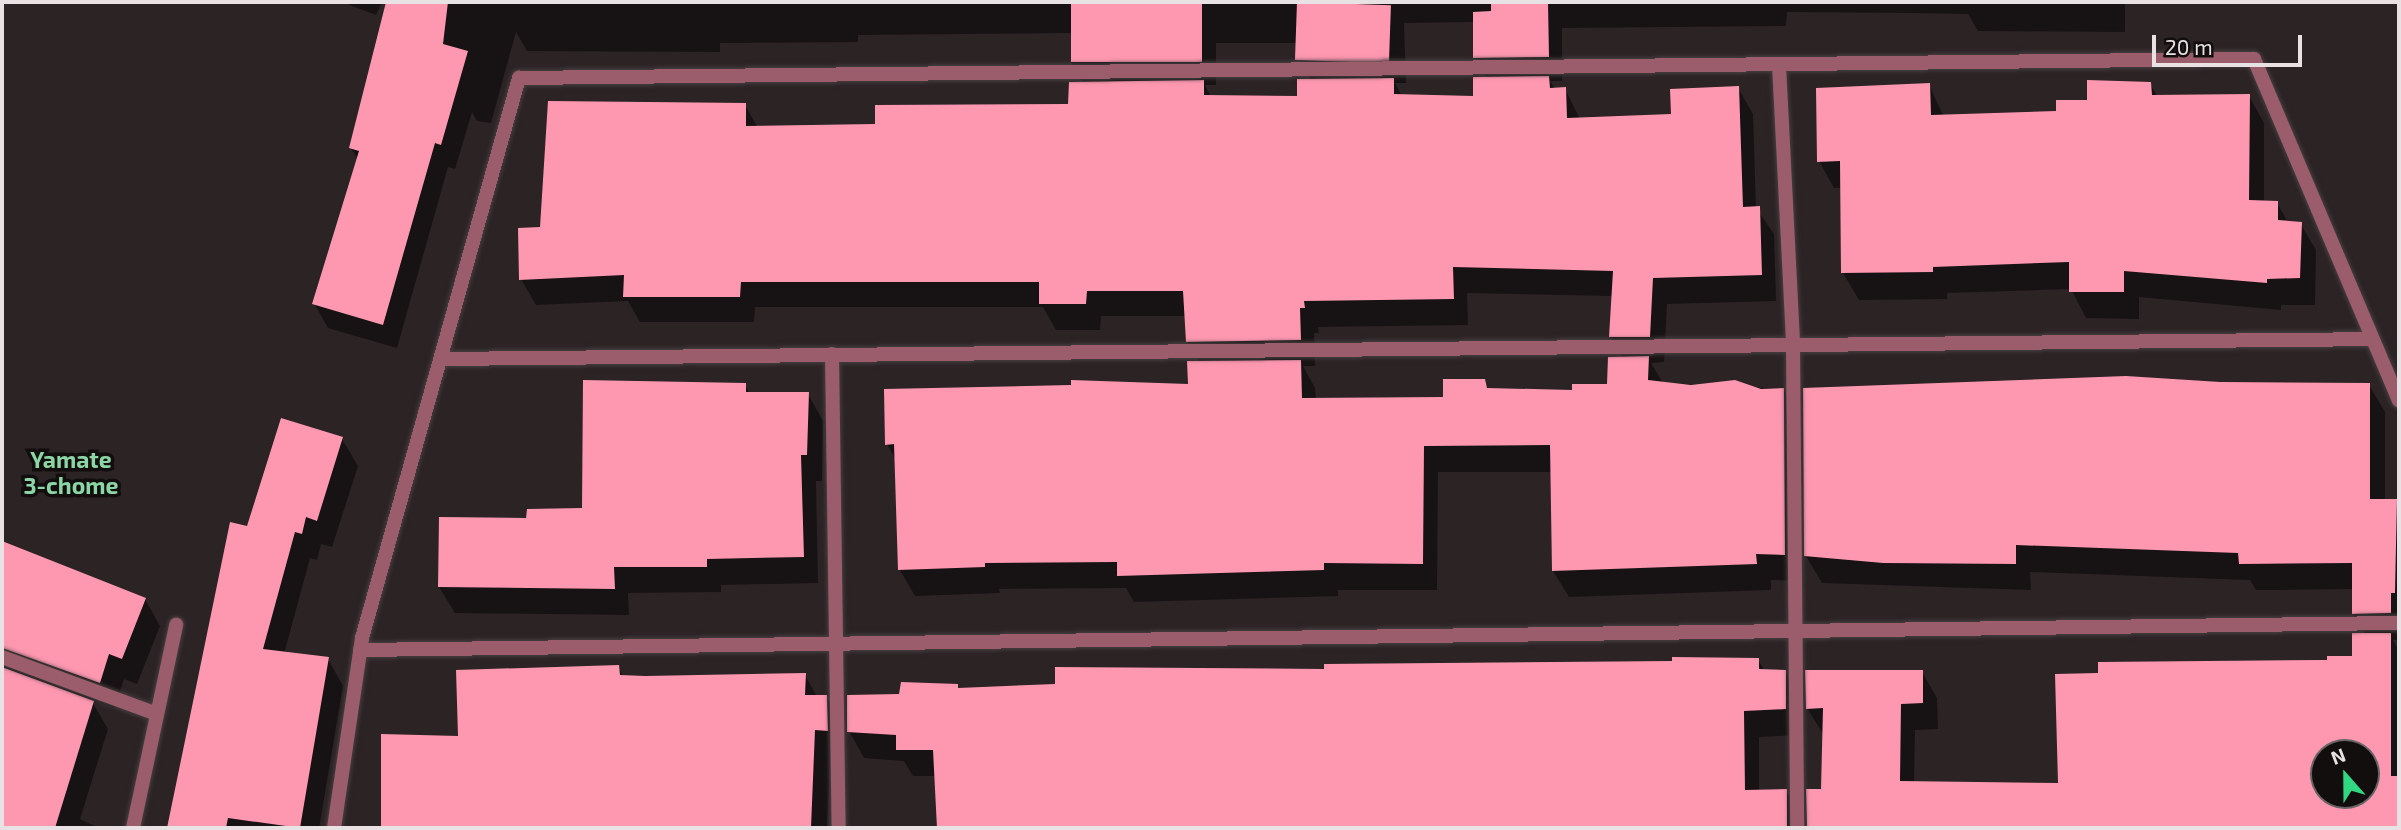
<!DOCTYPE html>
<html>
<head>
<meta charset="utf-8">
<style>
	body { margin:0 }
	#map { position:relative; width:2401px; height:830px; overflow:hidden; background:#2c2325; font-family:"Exo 2",sans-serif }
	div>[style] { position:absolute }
	.shadow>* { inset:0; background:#0007 }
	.building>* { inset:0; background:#fe98b1; transform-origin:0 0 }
	.roads { filter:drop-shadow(0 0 2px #463e40) drop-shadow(0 0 2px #463e40) }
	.street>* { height:14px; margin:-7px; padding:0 7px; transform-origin:7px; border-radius:7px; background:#9b5d6b }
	span { translate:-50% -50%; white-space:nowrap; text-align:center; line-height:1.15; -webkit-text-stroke:7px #120e0e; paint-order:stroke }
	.neighbourhood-label { font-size:23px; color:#8cd5a5; font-weight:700 }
	.frame { position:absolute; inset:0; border:4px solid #e9e2e4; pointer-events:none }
	.north { position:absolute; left:2310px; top:739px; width:70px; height:70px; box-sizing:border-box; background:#120e0e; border:2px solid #686364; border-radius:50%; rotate:339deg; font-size:19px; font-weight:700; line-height:28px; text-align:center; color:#e9e2e4 }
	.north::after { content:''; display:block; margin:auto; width:24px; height:32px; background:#31d882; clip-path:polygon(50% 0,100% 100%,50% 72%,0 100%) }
	.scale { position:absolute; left:2152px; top:35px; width:150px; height:32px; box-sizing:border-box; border:4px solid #e9e2e4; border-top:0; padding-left:9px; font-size:21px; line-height:24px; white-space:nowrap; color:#e9e2e4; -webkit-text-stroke:5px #120e0e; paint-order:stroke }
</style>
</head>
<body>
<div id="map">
	<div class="shadow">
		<div style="clip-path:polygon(342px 2px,382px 2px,376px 15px)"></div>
		<div style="clip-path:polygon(evenodd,388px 2px,2125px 2px,2125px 32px,1978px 31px,1968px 14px,1913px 13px,1787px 12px,1786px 26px,1562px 28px,1562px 81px,1550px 81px,1555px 89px,1565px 89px,1580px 119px,1673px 115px,1738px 88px,1753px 114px,1756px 208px,1774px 234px,1776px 301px,1667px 304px,1664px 362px,1651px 363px,1663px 383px,1783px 389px,1798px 415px,1799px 581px,1771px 580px,1771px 590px,1569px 597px,1553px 571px,1552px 472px,1438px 472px,1437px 590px,1338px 590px,1338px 596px,1134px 602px,1126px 588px,999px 589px,1000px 593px,915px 596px,900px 570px,896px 460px,887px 444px,1190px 386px,1200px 363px,1187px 341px,1186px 316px,1101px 316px,1100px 330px,1056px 330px,1043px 307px,755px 307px,754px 322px,640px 322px,628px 301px,536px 305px,521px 279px,542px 229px,745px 105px,758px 128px,877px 125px,1070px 106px,1083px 83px,1071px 62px,1072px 33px,858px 35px,858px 42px,720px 43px,720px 52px,527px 51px,516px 32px,491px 123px,477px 121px,472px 112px,455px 169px,448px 167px,397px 348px,328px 328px,314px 303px,358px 160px,351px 148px,388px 2px,1474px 22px,1474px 57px,1487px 79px,1474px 98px,1402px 96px,1395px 83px,1406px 83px,1404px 23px,1474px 22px,388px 2px,1216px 43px,1299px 43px,1299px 59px,1311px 81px,1299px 98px,1211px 97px,1205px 85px,1216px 85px,1216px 43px,388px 2px,1467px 293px,1613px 296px,1611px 337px,1623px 358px,1608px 386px,1573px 392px,1489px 390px,1484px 381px,1445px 398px,1316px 400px,1315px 388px,1303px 366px,1315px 366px,1314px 333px,1319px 333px,1318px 327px,1468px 325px,1467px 293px)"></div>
		<div style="clip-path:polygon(2150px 84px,2158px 97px,2249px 96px,2264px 123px,2264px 203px,2277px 203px,2288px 222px,2300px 223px,2316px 250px,2315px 305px,2281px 305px,2281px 310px,2139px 297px,2139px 319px,2086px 318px,2071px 289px,1947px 293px,1947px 299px,1859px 300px,1843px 273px,1842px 188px,1834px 188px,1819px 161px,1929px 85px,1944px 117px,2058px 113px)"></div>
		<div style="clip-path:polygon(evenodd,2220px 384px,2369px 385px,2385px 412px,2385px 500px,2396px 500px,2399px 506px,2399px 640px,2393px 640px,2399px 651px,2399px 828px,1808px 828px,1808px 791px,1823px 790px,1823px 734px,1807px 708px,1922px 672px,1937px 698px,1938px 729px,1915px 730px,1914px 783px,2060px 785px,2329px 662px,2353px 658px,2366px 635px,2354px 614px,2354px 589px,2256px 590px,2250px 580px,2030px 572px,2031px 590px,1822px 583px,1806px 556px,2220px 384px,2324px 753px,2366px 753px,2366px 795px,2324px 795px,2324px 753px)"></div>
		<div style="clip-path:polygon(745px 385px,750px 394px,808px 394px,823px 421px,822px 481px,816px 481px,818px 583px,721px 585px,721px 592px,628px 593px,629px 615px,455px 613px,439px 587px,528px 520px,584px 510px)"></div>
		<div style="clip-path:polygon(342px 439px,358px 466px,332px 547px,321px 544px,317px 560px,310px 558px,284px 654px,328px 659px,343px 686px,319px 828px,169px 828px,231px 524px,248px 528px)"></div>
		<div style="clip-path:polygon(2px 543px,145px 599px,160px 626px,137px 684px,124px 679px,115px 708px,91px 700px,108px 729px,80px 819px,99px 828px,2px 828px)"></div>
		<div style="clip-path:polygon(1758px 660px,1765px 671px,1785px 671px,1800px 698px,1801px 735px,1759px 737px,1759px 792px,1786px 791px,1801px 818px,1801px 828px,938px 828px,936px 776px,913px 776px,904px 761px,864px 758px,849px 731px,901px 696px,957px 686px,959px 690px,1326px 671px,1326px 666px)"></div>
		<div style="clip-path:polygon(618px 667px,624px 677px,805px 675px,817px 697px,826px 697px,842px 723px,842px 756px,830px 756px,827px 828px,383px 828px,383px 735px,459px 737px)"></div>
	</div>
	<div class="building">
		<div style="clip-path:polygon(386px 2px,448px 2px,443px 44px,468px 51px,441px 145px,435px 143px,383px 325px,312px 304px,359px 151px,349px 148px)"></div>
		<div style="left:1071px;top:2px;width:131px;height:60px"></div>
		<div style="left:1297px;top:2px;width:94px;height:58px;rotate:2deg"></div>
		<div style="clip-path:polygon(1491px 2px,1548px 2px,1549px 57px,1473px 58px,1473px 12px,1491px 11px)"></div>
		<div style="clip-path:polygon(1549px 76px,1550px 88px,1566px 87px,1567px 118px,1671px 114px,1670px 89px,1739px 86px,1743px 207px,1760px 206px,1762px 275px,1653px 278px,1650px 337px,1609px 337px,1613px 271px,1453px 267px,1454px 299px,1304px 301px,1305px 308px,1300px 308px,1301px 340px,1186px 342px,1183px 291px,1087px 291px,1086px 304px,1039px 304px,1039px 282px,741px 282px,740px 297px,623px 297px,624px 275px,519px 280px,518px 228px,540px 227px,548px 101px,746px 103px,746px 126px,875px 124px,875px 105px,1068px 104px,1069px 82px,1204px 80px,1204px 95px,1297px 96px,1297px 79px,1394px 78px,1394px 94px,1473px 96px,1473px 77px)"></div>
		<div style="clip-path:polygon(2087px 80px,2151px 82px,2152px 95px,2250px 94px,2249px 200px,2278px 201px,2278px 220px,2302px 222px,2300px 278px,2267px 279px,2267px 283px,2124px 271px,2124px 292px,2069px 292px,2069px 262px,1933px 267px,1933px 272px,1841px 273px,1840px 161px,1817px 162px,1816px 88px,1930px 83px,1931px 115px,2056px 111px,2056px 100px,2087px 100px)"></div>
		<div style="clip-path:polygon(1649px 356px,1648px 380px,1691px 385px,1735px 380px,1761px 389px,1784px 388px,1785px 555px,1756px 554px,1757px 564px,1552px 571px,1550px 445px,1424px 446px,1423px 564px,1324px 563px,1324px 570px,1117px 576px,1117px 562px,985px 563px,985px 567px,898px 570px,894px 444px,885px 445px,884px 389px,1071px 385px,1071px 380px,1188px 384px,1187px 361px,1301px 360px,1302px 398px,1443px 397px,1443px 379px,1485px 379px,1487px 388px,1572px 390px,1572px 384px,1607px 384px,1608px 357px)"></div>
		<div style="clip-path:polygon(2126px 376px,2220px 382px,2370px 383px,2370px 499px,2397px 499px,2395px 593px,2391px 593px,2391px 613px,2352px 614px,2352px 563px,2239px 564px,2238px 553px,2016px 545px,2016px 564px,1883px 563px,1804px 556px,1803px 388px)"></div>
		<div style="clip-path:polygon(583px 380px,746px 383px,746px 392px,809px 392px,807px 455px,801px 455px,804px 557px,707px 559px,707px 567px,614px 567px,615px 589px,438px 587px,439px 517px,526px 518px,527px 509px,582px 508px)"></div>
		<div style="clip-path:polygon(281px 418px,343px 437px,317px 521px,306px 517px,302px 534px,295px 532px,263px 649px,329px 657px,300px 828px,228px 818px,226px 828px,167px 828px,230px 522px,247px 526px)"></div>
		<div style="clip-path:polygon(2px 541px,146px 598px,122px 659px,109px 654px,100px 683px,2px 648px)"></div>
		<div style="clip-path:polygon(evenodd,2352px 633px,2391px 633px,2391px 776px,2399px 776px,2399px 828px,1807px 828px,1806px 789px,1821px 789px,1823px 708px,1806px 709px,1805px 670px,1923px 670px,1923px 703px,1901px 704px,1900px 781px,2058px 783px,2055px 674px,2098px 673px,2098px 662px,2327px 660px,2327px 656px,2352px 656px,2352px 633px,2324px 753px,2366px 753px,2366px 795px,2324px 795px,2324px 753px)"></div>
		<div style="clip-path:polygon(1672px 657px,1759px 658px,1759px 669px,1786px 670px,1786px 709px,1744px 711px,1745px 790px,1787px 789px,1787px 828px,937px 828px,933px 750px,896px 750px,896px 735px,847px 732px,847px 695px,899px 694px,901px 682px,958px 684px,958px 688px,1055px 684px,1055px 667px,1324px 669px,1324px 664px,1672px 661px)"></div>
		<div style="clip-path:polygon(619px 665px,620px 675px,645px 676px,806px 673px,805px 695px,827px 695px,828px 731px,815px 730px,811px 828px,381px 828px,381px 734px,458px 736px,456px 670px)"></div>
		<div style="clip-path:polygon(2px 667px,94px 701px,55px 828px,2px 828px)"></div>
	</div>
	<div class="roads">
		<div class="street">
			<div style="left:1779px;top:65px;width:281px;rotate:87.1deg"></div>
			<div style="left:1793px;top:346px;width:482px;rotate:89.5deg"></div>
			<div style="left:832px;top:354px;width:474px;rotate:89.2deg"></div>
			<div style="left:441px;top:359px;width:1931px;rotate:-0.59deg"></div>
			<div style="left:360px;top:650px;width:2039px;rotate:-0.76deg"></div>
			<div style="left:2px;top:657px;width:162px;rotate:20.2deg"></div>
			<div style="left:133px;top:828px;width:208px;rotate:-78deg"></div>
			<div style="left:334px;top:828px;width:192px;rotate:-81.6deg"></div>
			<div style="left:362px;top:638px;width:582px;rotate:-74.34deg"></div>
			<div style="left:519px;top:78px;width:1735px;rotate:-0.63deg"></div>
			<div style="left:2254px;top:59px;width:371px;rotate:67deg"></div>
		</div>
	</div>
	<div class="neighbourhood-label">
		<span style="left:71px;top:472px">Yamate<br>3-chome</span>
	</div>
	<div class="frame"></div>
	<div class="north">N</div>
	<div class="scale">20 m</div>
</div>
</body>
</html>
